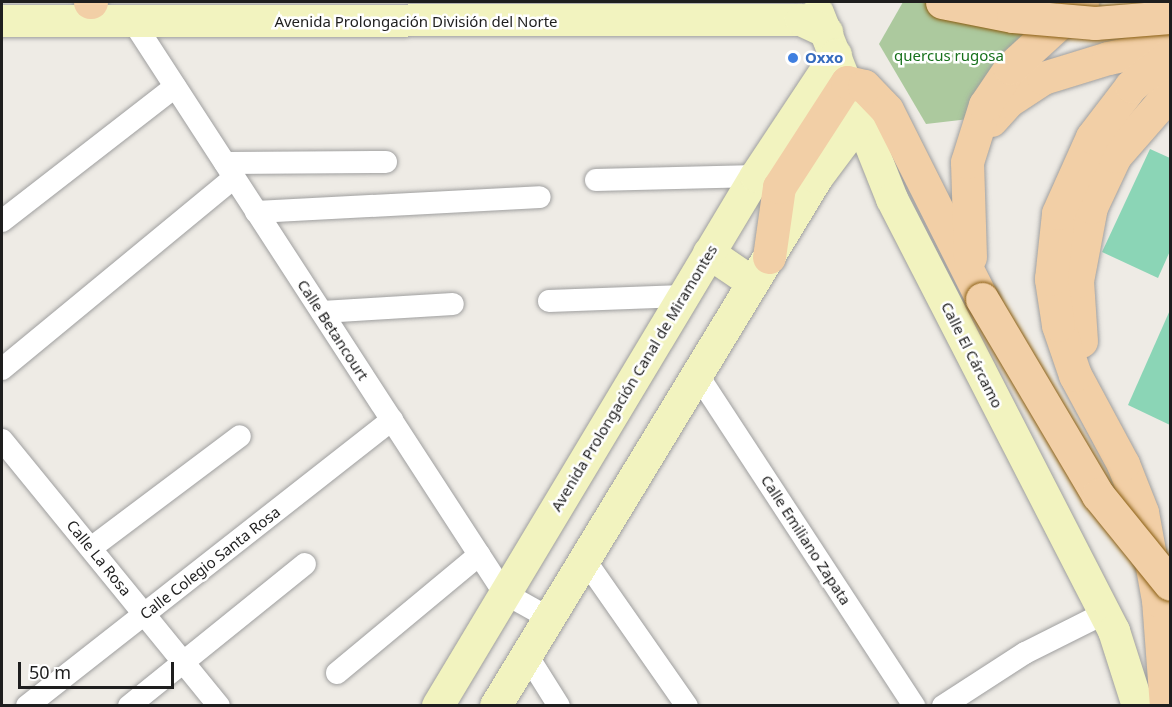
<!DOCTYPE html>
<html>
<head>
<meta charset="utf-8">
<style>
	body { margin:0 }
	#map { position:relative; width:1172px; height:707px; overflow:hidden; background:#eeebe5; font-family:"Noto Sans",sans-serif }
	div>[style] { position:absolute }
	.forest>* { inset:0; background:#acc99e }
	.pitch>* { inset:0; background:#8bd5b6 }
	.roads { filter:drop-shadow(0 0 2px #9f9f9f) drop-shadow(0 0 2px #9f9f9f) }
	.street>* { height:22px; margin:-11px; padding:0 11px; transform-origin:11px; border-radius:11px; background:#fff }
	.secondary>* { height:32px; margin:-16px; padding:0 16px; transform-origin:16px; border-radius:16px; background:#f2f3bf }
	.primary>* { height:33px; margin:-16.5px; padding:0 16.5px; transform-origin:16.5px; border-radius:16.5px; background:#f2cfa6 }
	.bridges { filter:drop-shadow(0 0 2px #895d10) drop-shadow(0 0 2px #895d10) }
	.primary-bridge>* { height:33px; margin:-16.5px; padding:0 16.5px; transform-origin:16.5px; border-radius:16.5px; background:#f2cfa6 }
	.dots>* { width:16px; height:16px; translate:-50% -50%; box-sizing:border-box; border:3px solid #fff; border-radius:50% }
	span { translate:-50% -50%; white-space:nowrap; text-align:center; line-height:1.15; -webkit-text-stroke:5px #fff; paint-order:stroke }
	.street-label { font-size:15px; color:#1e1e1e }
	.park-label { font-size:15px; color:#17711c }
	.shop-label { font-size:15px; color:#366cbe; font-weight:700 }
	.left { translate:0 -50%; text-align:left }
	.frame { position:absolute; inset:0; border:3px solid #1e1e1e; pointer-events:none }
	.scale { position:absolute; left:18px; top:662px; width:156px; height:27px; box-sizing:border-box; border:3px solid #1e1e1e; border-top:0; padding-left:8px; font-size:18px; line-height:21px; white-space:nowrap; color:#1e1e1e; -webkit-text-stroke:4px #fff; paint-order:stroke }
</style>
</head>
<body>
<div id="map">
	<div class="forest">
		<div style="clip-path:polygon(903px 2px,1065px 2px,969px 119px,926px 124px,879px 44px)"></div>
	</div>
	<div class="pitch">
		<div style="clip-path:polygon(1150px 149px,1170px 158px,1170px 251px,1158px 278px,1102px 252px)"></div>
		<div style="clip-path:polygon(1170px 310px,1170px 425px,1128px 405px)"></div>
	</div>
	<div class="roads">
		<div class="street">
			<div style="left:134px;top:23px;width:680px;rotate:57.01deg"></div>
			<div style="left:504px;top:593px;width:51px;rotate:29.1deg"></div>
			<div style="left:225px;top:163px;width:161px;rotate:-0.4deg"></div>
			<div style="left:596px;top:180px;width:160px;rotate:-1.4deg"></div>
			<div style="left:256px;top:212px;width:284px;rotate:-3deg"></div>
			<div style="left:2px;top:221px;width:219px;rotate:-37.8deg"></div>
			<div style="left:549px;top:301px;width:134px;rotate:-2.1deg"></div>
			<div style="left:322px;top:312px;width:131px;rotate:-3.5deg"></div>
			<div style="left:2px;top:369px;width:301px;rotate:-39.5deg"></div>
			<div style="left:697px;top:374px;width:397px;rotate:56.8deg"></div>
			<div style="left:2px;top:440px;width:343px;rotate:50.8deg"></div>
			<div style="left:91px;top:548px;width:186px;rotate:-36.9deg"></div>
			<div style="left:585px;top:560px;width:178px;rotate:55.1deg"></div>
			<div style="left:527px;top:655px;width:60px;rotate:57.9deg"></div>
			<div style="left:337px;top:673px;width:185px;rotate:-39.7deg"></div>
			<div style="left:27px;top:706px;width:464px;rotate:-38.1deg"></div>
			<div style="left:129px;top:706px;width:226px;rotate:-38.9deg"></div>
			<div style="left:943px;top:706px;width:98px;rotate:-32.9deg"></div>
			<div style="left:1025px;top:653px;width:89px;rotate:-26.6deg"></div>
		</div>
		<div class="secondary">
			<div style="left:818px;top:13px;width:200px;rotate:68.3deg"></div>
			<div style="left:892px;top:199px;width:486px;rotate:62.8deg"></div>
			<div style="left:1114px;top:631px;width:79px;rotate:72.3deg"></div>
			<div style="left:2px;top:21px;width:799px;rotate:-0.07deg"></div>
			<div style="left:801px;top:20px;width:29px;rotate:25deg"></div>
			<div style="left:709px;top:253px;width:53px;rotate:34.3deg"></div>
			<div style="left:438px;top:706px;width:618px;rotate:-59.04deg"></div>
			<div style="left:756px;top:176px;width:145px;rotate:-56.5deg"></div>
			<div style="left:496px;top:706px;width:618px;rotate:-58.7deg"></div>
			<div style="left:817px;top:178px;width:74px;rotate:-53.3deg"></div>
		</div>
		<div class="primary">
			<div style="left:90px;top:2px;width:1px"></div>
			<div style="left:991px;top:120px;width:25px;rotate:-48deg"></div>
			<div style="left:1008px;top:101px;width:42px;rotate:-33.3deg"></div>
			<div style="left:1043px;top:78px;width:68px;rotate:-17.1deg"></div>
			<div style="left:1108px;top:58px;width:63px;rotate:-11.8deg"></div>
			<div style="left:769px;top:257px;width:71px;rotate:-81.9deg"></div>
			<div style="left:779px;top:187px;width:125px;rotate:-57.1deg"></div>
			<div style="left:847px;top:82px;width:17px;rotate:13deg"></div>
			<div style="left:864px;top:86px;width:33px;rotate:46deg"></div>
			<div style="left:887px;top:110px;width:212px;rotate:63.3deg"></div>
			<div style="left:970px;top:257px;width:95px;rotate:-91.8deg"></div>
			<div style="left:967px;top:162px;width:60px;rotate:-72.5deg"></div>
			<div style="left:985px;top:105px;width:45px;rotate:-56deg"></div>
			<div style="left:1010px;top:68px;width:98px;rotate:-42.5deg"></div>
			<div style="left:1081px;top:341px;width:60px;rotate:-93.8deg"></div>
			<div style="left:1077px;top:281px;width:75px;rotate:-79.3deg"></div>
			<div style="left:1091px;top:207px;width:56px;rotate:-64.8deg"></div>
			<div style="left:1115px;top:156px;width:84px;rotate:-48.9deg"></div>
			<div style="left:1166px;top:706px;width:106px;rotate:-94.3deg"></div>
			<div style="left:1158px;top:600px;width:89px;rotate:-100.3deg"></div>
			<div style="left:1142px;top:512px;width:52px;rotate:-111.6deg"></div>
			<div style="left:1123px;top:464px;width:101px;rotate:-118.3deg"></div>
			<div style="left:1075px;top:375px;width:53px;rotate:-108.8deg"></div>
			<div style="left:1058px;top:325px;width:47px;rotate:-98.7deg"></div>
			<div style="left:1051px;top:279px;width:66px;rotate:-83.9deg"></div>
			<div style="left:1058px;top:213px;width:83px;rotate:-65.9deg"></div>
			<div style="left:1092px;top:137px;width:64px;rotate:-52.6deg"></div>
			<div style="left:1131px;top:86px;width:50px;rotate:-38.5deg"></div>
		</div>
	</div>
	<div class="bridges">
		<div class="primary-bridge">
			<div style="left:942px;top:2px;width:72px;rotate:11.2deg"></div>
			<div style="left:1013px;top:16px;width:82px;rotate:4.9deg"></div>
			<div style="left:1095px;top:23px;width:75px;rotate:-4.6deg"></div>
			<div style="left:982px;top:299px;width:228px;rotate:59.4deg"></div>
			<div style="left:1098px;top:495px;width:114px;rotate:51deg"></div>
		</div>
	</div>
	<div class="dots">
		<div style="left:793px;top:58px;background:#3f7fe0"></div>
	</div>
	<div class="street-label">
		<span style="left:416px;top:22px">Avenida Prolongación División del Norte</span>
		<span style="left:333px;top:330px;rotate:57deg">Calle Betancourt</span>
		<span style="left:972px;top:355px;rotate:63deg">Calle El Cárcamo</span>
		<span style="left:634px;top:378px;rotate:-59deg">Avenida Prolongación Canal de Miramontes</span>
		<span style="left:806px;top:540px;rotate:57deg">Calle Emiliano Zapata</span>
		<span style="left:99px;top:558px;rotate:51deg">Calle La Rosa</span>
		<span style="left:210px;top:563px;rotate:-38deg">Calle Colegio Santa Rosa</span>
	</div>
	<div class="park-label">
		<span style="left:949px;top:56px">quercus rugosa</span>
	</div>
	<div class="shop-label">
		<span class="left" style="left:805px;top:58px">Oxxo</span>
	</div>
	<div class="frame"></div>
	<div class="scale">50 m</div>
</div>
</body>
</html>
